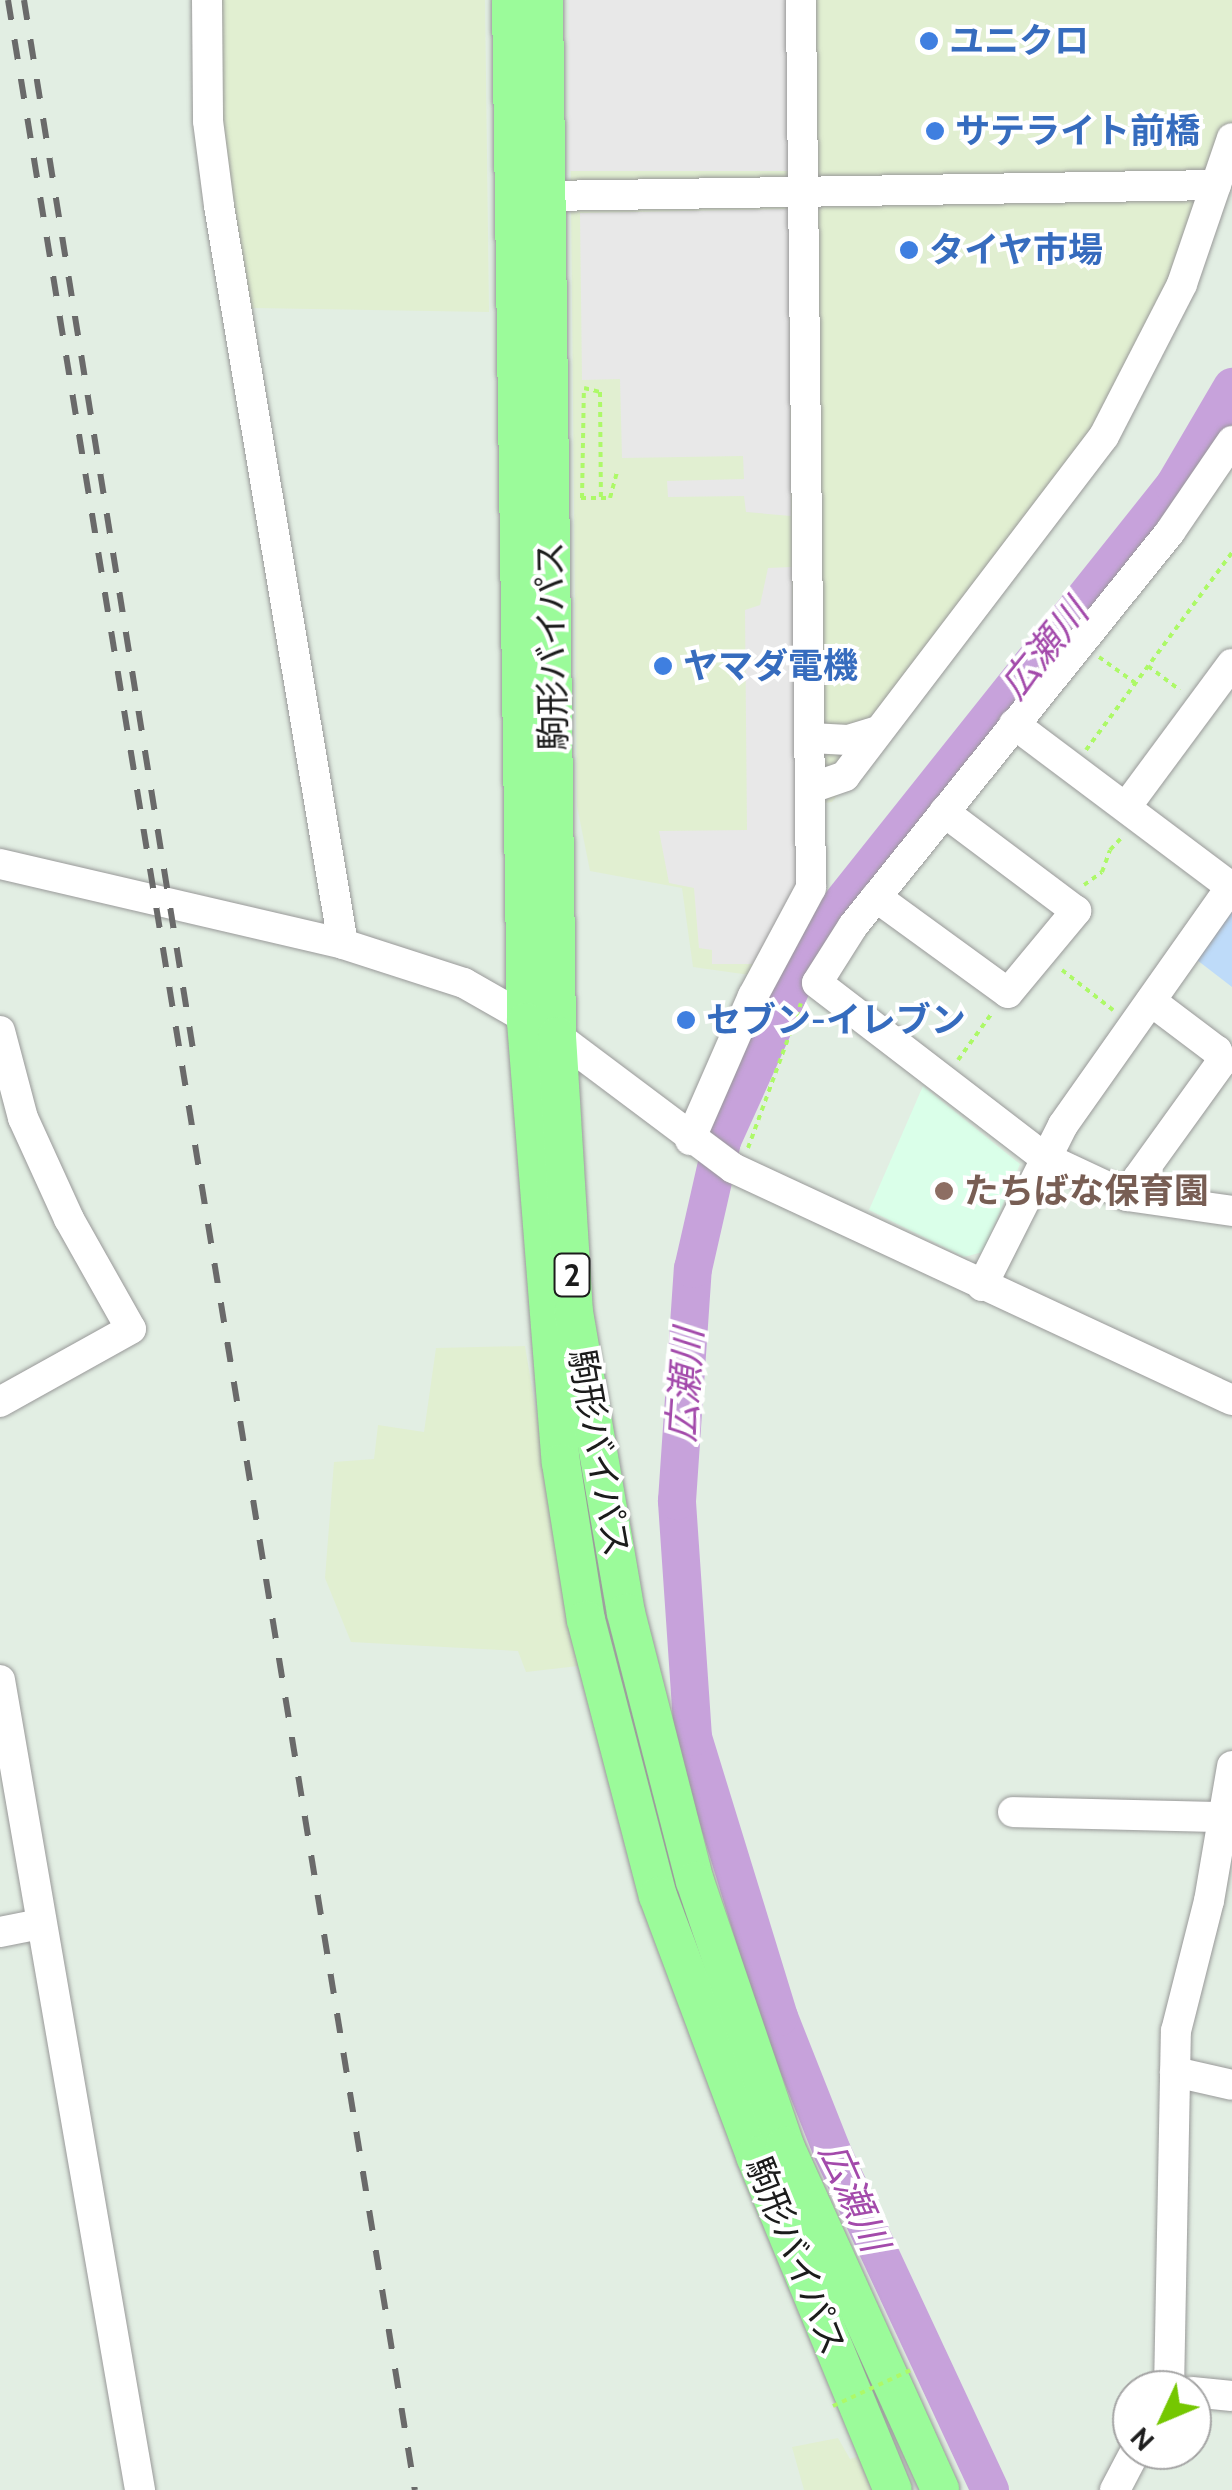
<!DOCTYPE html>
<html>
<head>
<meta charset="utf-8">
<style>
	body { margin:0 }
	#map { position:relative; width:1232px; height:2490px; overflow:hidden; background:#e2eee3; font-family:Cabin,"Noto Sans JP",sans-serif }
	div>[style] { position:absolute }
	.commercial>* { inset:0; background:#e1efd1 }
	.education>* { inset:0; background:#daffe9 }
	.park>* { inset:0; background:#bedbf9 }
	.parking>* { inset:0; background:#e8e8e8; transform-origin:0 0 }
	.river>* { height:38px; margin:-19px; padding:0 19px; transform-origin:19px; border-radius:19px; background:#c7a2db }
	.path>* { height:4px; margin-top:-2px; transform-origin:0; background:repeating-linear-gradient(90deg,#adf968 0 5px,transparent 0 10px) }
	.roads { filter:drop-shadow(0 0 2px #999) drop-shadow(0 0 2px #999) }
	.minor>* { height:30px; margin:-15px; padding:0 15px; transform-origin:15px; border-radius:15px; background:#fff }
	.major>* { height:38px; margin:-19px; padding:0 19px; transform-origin:19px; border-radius:19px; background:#9bfb9a }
	.rail>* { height:6px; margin-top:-3px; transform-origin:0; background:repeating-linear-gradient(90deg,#6a6a6a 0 20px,transparent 0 40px) }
	.path-bridge>* { height:4px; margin-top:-2px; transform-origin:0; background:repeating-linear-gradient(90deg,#adf968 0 5px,transparent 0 10px) }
	.dots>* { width:28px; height:28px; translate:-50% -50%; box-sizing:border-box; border:5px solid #fff; border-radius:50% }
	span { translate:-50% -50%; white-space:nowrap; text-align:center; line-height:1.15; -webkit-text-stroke:8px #fff; paint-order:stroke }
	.shield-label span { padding:2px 8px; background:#fff; border:2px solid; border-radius:8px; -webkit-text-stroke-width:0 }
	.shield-label { font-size:32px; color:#1c1c1c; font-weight:700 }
	.shop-label { font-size:35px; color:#366cbe; font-weight:700 }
	.left { translate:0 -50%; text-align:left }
	.street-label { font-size:35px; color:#1c1c1c }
	.education-label { font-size:35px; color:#785e54; font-weight:700 }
	.water-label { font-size:38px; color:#a34aab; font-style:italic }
	.north { position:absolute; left:1112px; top:2370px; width:100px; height:100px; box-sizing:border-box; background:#fff; border:2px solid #a4a4a4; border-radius:50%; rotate:226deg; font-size:28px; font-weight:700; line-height:40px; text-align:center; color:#1c1c1c }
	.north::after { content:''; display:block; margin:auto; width:35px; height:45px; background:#75c701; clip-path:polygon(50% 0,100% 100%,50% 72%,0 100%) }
</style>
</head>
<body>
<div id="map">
	<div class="commercial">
		<div style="clip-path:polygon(218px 0,485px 0,489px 312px,248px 308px,220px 113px)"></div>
		<div style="clip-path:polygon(569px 0,1232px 0,1232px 172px,1171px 339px,1027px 560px,832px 802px,799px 806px,799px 892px,750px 975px,693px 967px,682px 888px,590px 871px,577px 806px)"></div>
		<div style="clip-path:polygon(525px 1346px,578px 1666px,526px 1672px,518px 1651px,351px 1642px,325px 1578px,334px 1462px,374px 1459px,378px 1425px,424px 1432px,436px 1348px)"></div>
		<div style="clip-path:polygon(838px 2438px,850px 2459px,860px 2456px,875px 2490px,804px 2490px,792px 2447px)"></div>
	</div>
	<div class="education">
		<div style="clip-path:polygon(923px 1086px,1020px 1164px,983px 1252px,964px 1257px,869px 1210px)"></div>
	</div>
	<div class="park">
		<div style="clip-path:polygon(1232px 910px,1232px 987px,1197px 960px)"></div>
	</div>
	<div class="parking">
		<div style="left:569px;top:0;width:219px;height:171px"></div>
		<div style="clip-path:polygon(789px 209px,791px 516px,746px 512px,744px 496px,668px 497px,667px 481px,744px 479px,743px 456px,622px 458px,620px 379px,582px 380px,580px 213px)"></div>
		<div style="clip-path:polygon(792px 567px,798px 883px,753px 964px,712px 964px,712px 950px,699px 948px,694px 888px,669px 883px,659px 831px,747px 830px,745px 610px,760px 605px,768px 568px)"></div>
	</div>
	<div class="river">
		<div style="left:990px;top:2490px;width:374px;rotate:-115deg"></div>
		<div style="left:832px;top:2151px;width:144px;rotate:-111.6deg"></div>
		<div style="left:779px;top:2017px;width:293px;rotate:-107.1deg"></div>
		<div style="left:693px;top:1737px;width:237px;rotate:-93.9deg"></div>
		<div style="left:677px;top:1501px;width:233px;rotate:-86.1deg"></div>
		<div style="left:693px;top:1269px;width:131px;rotate:-77.2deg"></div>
		<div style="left:722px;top:1141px;width:222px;rotate:-65.7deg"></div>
		<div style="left:813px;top:939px;width:579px;rotate:-51.45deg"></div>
		<div style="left:1174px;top:486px;width:115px;rotate:-59.6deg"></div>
	</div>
	<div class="path">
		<div style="left:581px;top:498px;width:29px"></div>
		<div style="left:610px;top:498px;width:27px;rotate:-75deg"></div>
		<div style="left:582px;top:498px;width:110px;rotate:-89deg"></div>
		<div style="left:584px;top:388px;width:16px;rotate:14deg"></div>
		<div style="left:600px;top:392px;width:106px;rotate:89.5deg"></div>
		<div style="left:1099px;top:657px;width:44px;rotate:35.8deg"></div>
		<div style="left:1148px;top:666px;width:40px;rotate:37deg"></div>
		<div style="left:1086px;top:750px;width:245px;rotate:-53.5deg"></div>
		<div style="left:1084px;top:885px;width:22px;rotate:-36deg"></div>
		<div style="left:1102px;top:872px;width:23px;rotate:-70deg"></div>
		<div style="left:1110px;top:850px;width:19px;rotate:-47deg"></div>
		<div style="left:1062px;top:970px;width:65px;rotate:38.1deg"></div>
		<div style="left:958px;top:1060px;width:58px;rotate:-54.1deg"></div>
		<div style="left:748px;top:1148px;width:154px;rotate:-69.9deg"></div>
	</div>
	<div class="roads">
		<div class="minor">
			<div style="left:207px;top:0;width:121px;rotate:89.5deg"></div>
			<div style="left:208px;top:121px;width:86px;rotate:82.6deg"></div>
			<div style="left:219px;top:206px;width:748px;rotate:80.46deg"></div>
			<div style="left:547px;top:196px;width:669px;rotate:-0.94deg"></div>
			<div style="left:1232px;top:441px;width:110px;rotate:124.3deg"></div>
			<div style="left:1170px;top:532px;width:506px;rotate:128.82deg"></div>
			<div style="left:853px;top:926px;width:67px;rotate:122.3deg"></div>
			<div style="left:817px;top:983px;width:286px;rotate:37.5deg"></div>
			<div style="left:1044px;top:1157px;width:92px;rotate:25.2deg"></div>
			<div style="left:1127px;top:1196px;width:106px;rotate:8.1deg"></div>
			<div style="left:1014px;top:724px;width:271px;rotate:36.9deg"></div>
			<div style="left:811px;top:738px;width:37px;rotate:3deg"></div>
			<div style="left:848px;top:740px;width:30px;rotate:-17deg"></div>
			<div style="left:811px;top:788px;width:36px;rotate:-19deg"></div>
			<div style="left:845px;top:776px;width:427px;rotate:-52.7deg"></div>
			<div style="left:1104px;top:436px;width:171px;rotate:-62.8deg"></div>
			<div style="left:1182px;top:284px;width:154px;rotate:-71.1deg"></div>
			<div style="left:1126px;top:807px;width:178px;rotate:-53.5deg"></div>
			<div style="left:0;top:864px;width:352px;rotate:13.1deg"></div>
			<div style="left:343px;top:944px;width:127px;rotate:17.9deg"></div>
			<div style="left:464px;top:983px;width:107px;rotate:29.7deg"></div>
			<div style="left:557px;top:1036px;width:220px;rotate:36.9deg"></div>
			<div style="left:733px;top:1168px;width:550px;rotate:24.94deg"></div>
			<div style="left:876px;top:897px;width:163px;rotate:36deg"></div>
			<div style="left:1008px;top:993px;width:107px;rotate:-50.3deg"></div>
			<div style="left:1076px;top:911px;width:165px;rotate:-143.1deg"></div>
			<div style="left:0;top:1031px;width:90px;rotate:75.2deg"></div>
			<div style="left:23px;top:1118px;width:111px;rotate:65.5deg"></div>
			<div style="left:69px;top:1219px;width:126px;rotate:60.6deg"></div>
			<div style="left:131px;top:1329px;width:150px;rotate:150.9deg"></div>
			<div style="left:690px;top:1140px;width:157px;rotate:-66.4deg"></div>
			<div style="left:753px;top:996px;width:123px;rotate:-61.8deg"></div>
			<div style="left:811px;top:888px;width:888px;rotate:-90.65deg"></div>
			<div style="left:1133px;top:1196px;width:19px;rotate:-74deg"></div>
			<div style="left:1138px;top:1178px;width:142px;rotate:-54.2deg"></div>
			<div style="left:1221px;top:1063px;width:13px;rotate:-108deg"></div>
			<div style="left:1217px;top:1051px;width:83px;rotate:-142.9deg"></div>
			<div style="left:982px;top:1286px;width:180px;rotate:-63.3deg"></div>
			<div style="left:1063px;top:1125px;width:294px;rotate:-54.8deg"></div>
			<div style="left:0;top:1680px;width:822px;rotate:80.19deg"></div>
			<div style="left:1013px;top:1812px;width:210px;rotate:1.4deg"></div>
			<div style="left:0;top:1932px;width:41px;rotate:-11.3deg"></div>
			<div style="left:1175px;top:2072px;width:58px;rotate:12.8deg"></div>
			<div style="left:1169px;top:2390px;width:359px;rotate:-88.9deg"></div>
			<div style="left:1176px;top:2031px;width:134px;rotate:-75.8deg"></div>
			<div style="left:1209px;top:1901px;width:137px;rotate:-80.3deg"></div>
			<div style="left:1192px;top:2392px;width:40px;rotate:5.7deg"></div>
			<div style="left:1115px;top:2490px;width:45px;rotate:-62.3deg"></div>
		</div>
		<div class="major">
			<div style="left:511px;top:0;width:1022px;rotate:89.16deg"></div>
			<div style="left:526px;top:1022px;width:442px;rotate:85.5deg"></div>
			<div style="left:561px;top:1463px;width:159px;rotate:81deg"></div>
			<div style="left:586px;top:1620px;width:285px;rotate:75.4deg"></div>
			<div style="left:658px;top:1896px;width:278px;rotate:69.5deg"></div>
			<div style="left:755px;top:2156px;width:361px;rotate:67.6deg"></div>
			<div style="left:544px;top:0;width:1036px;rotate:89.28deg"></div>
			<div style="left:557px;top:1036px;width:277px;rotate:86.5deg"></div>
			<div style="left:574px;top:1312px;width:305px;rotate:80.2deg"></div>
			<div style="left:626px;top:1613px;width:277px;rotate:75.6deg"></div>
			<div style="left:695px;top:1881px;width:280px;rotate:71.2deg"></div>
			<div style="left:785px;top:2146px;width:377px;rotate:65.7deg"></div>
		</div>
	</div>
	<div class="rail">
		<div style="left:8px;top:0;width:2523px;rotate:80.72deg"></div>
		<div style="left:24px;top:0;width:1063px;rotate:80.85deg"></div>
	</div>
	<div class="path-bridge">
		<div style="left:833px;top:2406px;width:86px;rotate:-24.8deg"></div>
	</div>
	<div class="dots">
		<div style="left:929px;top:41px;background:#3f7fe0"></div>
		<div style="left:935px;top:131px;background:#3f7fe0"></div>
		<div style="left:909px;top:250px;background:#3f7fe0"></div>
		<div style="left:663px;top:666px;background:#3f7fe0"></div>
		<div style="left:686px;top:1020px;background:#3f7fe0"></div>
		<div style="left:944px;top:1191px;background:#8d6e63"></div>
	</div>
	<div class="shield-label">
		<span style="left:572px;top:1275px">2</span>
	</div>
	<div class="shop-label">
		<span class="left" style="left:949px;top:41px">ユニクロ</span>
		<span class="left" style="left:955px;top:131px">サテライト前橋</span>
		<span class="left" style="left:929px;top:250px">タイヤ市場</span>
		<span class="left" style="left:683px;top:666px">ヤマダ電機</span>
		<span class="left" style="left:706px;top:1020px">セブン-イレブン</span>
	</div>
	<div class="street-label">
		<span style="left:552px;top:646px;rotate:-91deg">駒形バイパス</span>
		<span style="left:599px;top:1453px;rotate:80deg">駒形バイパス</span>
		<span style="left:796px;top:2256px;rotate:68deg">駒形バイパス</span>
	</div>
	<div class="education-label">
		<span class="left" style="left:964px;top:1191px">たちばな保育園</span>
	</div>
	<div class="water-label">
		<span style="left:1044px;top:649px;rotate:-51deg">広瀬川</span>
		<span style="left:685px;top:1385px;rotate:-86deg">広瀬川</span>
		<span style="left:854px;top:2197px;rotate:66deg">広瀬川</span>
	</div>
	<div class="north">N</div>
</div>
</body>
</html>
